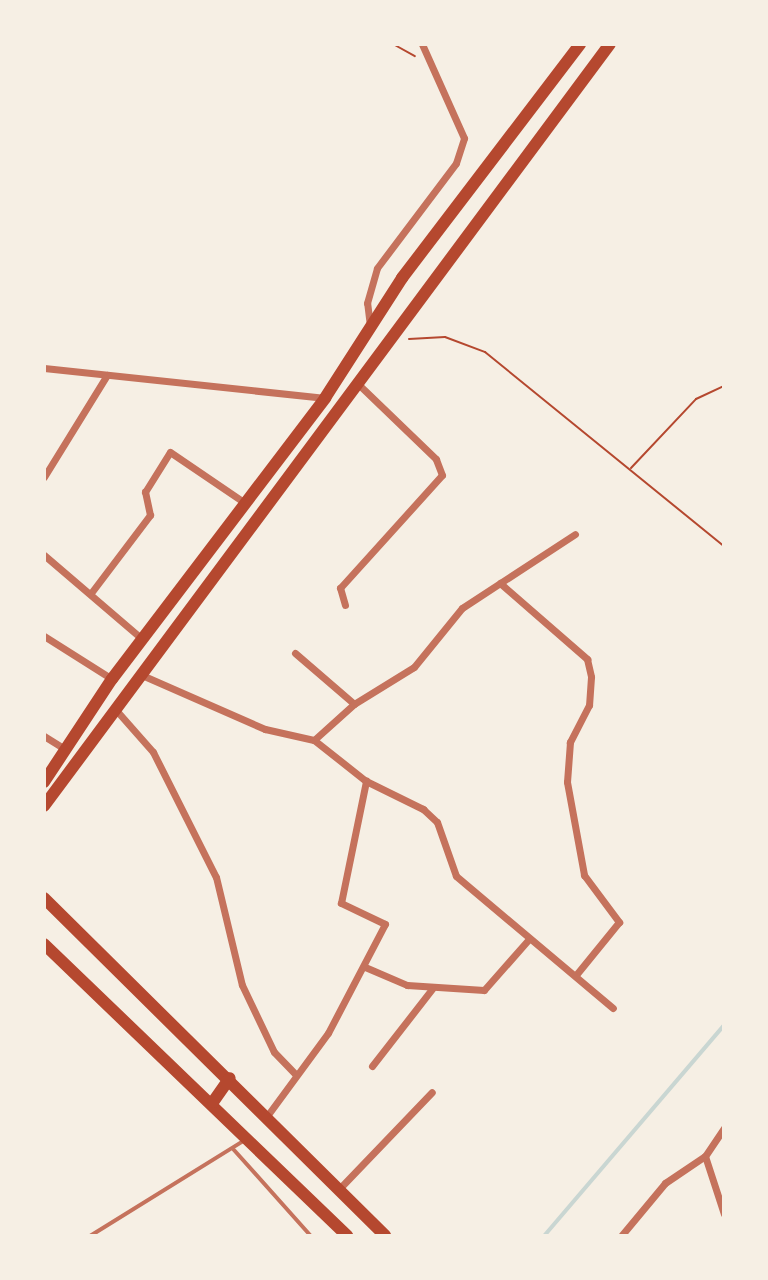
<!DOCTYPE html>
<html>
<head>
<meta charset="utf-8">
<style>
	body { margin:0 }
	#map { position:relative; width:768px; height:1280px; overflow:hidden; background:#f6efe4; font-family:"Titillium Web",sans-serif }
	div>[style] { position:absolute }
	.stream>* { height:4px; margin:-2px; padding:0 2px; transform-origin:2px; border-radius:2px; background:#c9d6d2 }
	.path>* { height:2px; margin:-1px; padding:0 1px; transform-origin:1px; border-radius:1px; background:#b5482f }
	.service>* { height:4px; margin:-2px; padding:0 2px; transform-origin:2px; border-radius:2px; background:#c5725c }
	.minor>* { height:7px; margin:-3.5px; padding:0 3.5px; transform-origin:3.5px; border-radius:3.5px; background:#c5725c }
	.trunk>* { height:12px; margin:-6px; padding:0 6px; transform-origin:6px; border-radius:6px; background:#b5482f }
	span { translate:-50% -50%; white-space:nowrap; text-align:center; line-height:1.15; -webkit-text-stroke:6px #f6efe4; paint-order:stroke }
	.frame { position:absolute; inset:0; border:46px solid #f6efe4; pointer-events:none }
</style>
</head>
<body>
<div id="map">
	<div class="stream">
		<div style="left:544px;top:1236px;width:277px;rotate:-49.5deg"></div>
	</div>
	<div class="path">
		<div style="left:393px;top:44px;width:25px;rotate:29deg"></div>
		<div style="left:409px;top:339px;width:36px;rotate:-3deg"></div>
		<div style="left:445px;top:337px;width:43px;rotate:20.6deg"></div>
		<div style="left:485px;top:352px;width:308px;rotate:39.1deg"></div>
		<div style="left:631px;top:468px;width:95px;rotate:-46.7deg"></div>
		<div style="left:696px;top:399px;width:31px;rotate:-25deg"></div>
	</div>
	<div class="service">
		<div style="left:234px;top:1150px;width:115px;rotate:48.2deg"></div>
		<div style="left:90px;top:1236px;width:182px;rotate:-31.8deg"></div>
	</div>
	<div class="minor">
		<div style="left:370px;top:326px;width:23px;rotate:-97deg"></div>
		<div style="left:367px;top:303px;width:36px;rotate:-74deg"></div>
		<div style="left:377px;top:268px;width:131px;rotate:-53deg"></div>
		<div style="left:456px;top:163px;width:26px;rotate:-72deg"></div>
		<div style="left:464px;top:138px;width:103px;rotate:-114.1deg"></div>
		<div style="left:44px;top:368px;width:283px;rotate:6.1deg"></div>
		<div style="left:44px;top:477px;width:120px;rotate:-58.3deg"></div>
		<div style="left:44px;top:555px;width:129px;rotate:40.6deg"></div>
		<div style="left:500px;top:583px;width:116px;rotate:41.1deg"></div>
		<div style="left:587px;top:659px;width:18px;rotate:77deg"></div>
		<div style="left:591px;top:677px;width:28px;rotate:94deg"></div>
		<div style="left:589px;top:705px;width:42px;rotate:117.2deg"></div>
		<div style="left:570px;top:742px;width:40px;rotate:94.3deg"></div>
		<div style="left:567px;top:782px;width:95px;rotate:79.6deg"></div>
		<div style="left:584px;top:875px;width:59px;rotate:53.3deg"></div>
		<div style="left:619px;top:922px;width:68px;rotate:129.1deg"></div>
		<div style="left:91px;top:593px;width:98px;rotate:-52.9deg"></div>
		<div style="left:150px;top:515px;width:24px;rotate:-102deg"></div>
		<div style="left:145px;top:492px;width:47px;rotate:-58deg"></div>
		<div style="left:170px;top:452px;width:91px;rotate:34.2deg"></div>
		<div style="left:345px;top:605px;width:18px;rotate:-106deg"></div>
		<div style="left:340px;top:588px;width:152px;rotate:-47.9deg"></div>
		<div style="left:442px;top:475px;width:17px;rotate:-111deg"></div>
		<div style="left:436px;top:459px;width:107px;rotate:-136.1deg"></div>
		<div style="left:44px;top:636px;width:80px;rotate:32.3deg"></div>
		<div style="left:295px;top:653px;width:78px;rotate:40.8deg"></div>
		<div style="left:144px;top:676px;width:132px;rotate:23.7deg"></div>
		<div style="left:265px;top:729px;width:50px;rotate:12.7deg"></div>
		<div style="left:314px;top:740px;width:66px;rotate:38.3deg"></div>
		<div style="left:366px;top:781px;width:64px;rotate:26.2deg"></div>
		<div style="left:423px;top:809px;width:19px;rotate:43deg"></div>
		<div style="left:437px;top:822px;width:57px;rotate:70.6deg"></div>
		<div style="left:456px;top:876px;width:205px;rotate:40.1deg"></div>
		<div style="left:116px;top:710px;width:56px;rotate:48.6deg"></div>
		<div style="left:153px;top:752px;width:140px;rotate:63.3deg"></div>
		<div style="left:216px;top:877px;width:111px;rotate:76.5deg"></div>
		<div style="left:242px;top:985px;width:74px;rotate:64.5deg"></div>
		<div style="left:274px;top:1052px;width:32px;rotate:46deg"></div>
		<div style="left:44px;top:736px;width:26px;rotate:32deg"></div>
		<div style="left:314px;top:740px;width:54px;rotate:-42deg"></div>
		<div style="left:354px;top:704px;width:70px;rotate:-31.7deg"></div>
		<div style="left:414px;top:667px;width:76px;rotate:-50.9deg"></div>
		<div style="left:462px;top:608px;width:135px;rotate:-33.2deg"></div>
		<div style="left:365px;top:967px;width:46px;rotate:23.2deg"></div>
		<div style="left:407px;top:985px;width:77px;rotate:3.7deg"></div>
		<div style="left:484px;top:990px;width:68px;rotate:-48.6deg"></div>
		<div style="left:372px;top:1066px;width:98px;rotate:-52.1deg"></div>
		<div style="left:267px;top:1116px;width:103px;rotate:-53.7deg"></div>
		<div style="left:328px;top:1033px;width:123px;rotate:-62.4deg"></div>
		<div style="left:385px;top:924px;width:49px;rotate:-154.5deg"></div>
		<div style="left:341px;top:903px;width:125px;rotate:-78.4deg"></div>
		<div style="left:724px;top:1128px;width:34px;rotate:124deg"></div>
		<div style="left:705px;top:1156px;width:61px;rotate:71.9deg"></div>
		<div style="left:339px;top:1189px;width:134px;rotate:-46.2deg"></div>
		<div style="left:621px;top:1236px;width:69px;rotate:-50.3deg"></div>
		<div style="left:665px;top:1183px;width:48px;rotate:-34deg"></div>
	</div>
	<div class="trunk">
		<div style="left:44px;top:782px;width:123px;rotate:-56.6deg"></div>
		<div style="left:112px;top:679px;width:353px;rotate:-52.8deg"></div>
		<div style="left:325px;top:398px;width:143px;rotate:-57.3deg"></div>
		<div style="left:402px;top:278px;width:294px;rotate:-52.7deg"></div>
		<div style="left:44px;top:806px;width:949px;rotate:-53.4deg"></div>
		<div style="left:44px;top:898px;width:480px;rotate:44.7deg"></div>
		<div style="left:44px;top:944px;width:421px;rotate:43.9deg"></div>
		<div style="left:213px;top:1102px;width:29px;rotate:-55deg"></div>
	</div>
	<div class="frame"></div>
</div>
</body>
</html>
